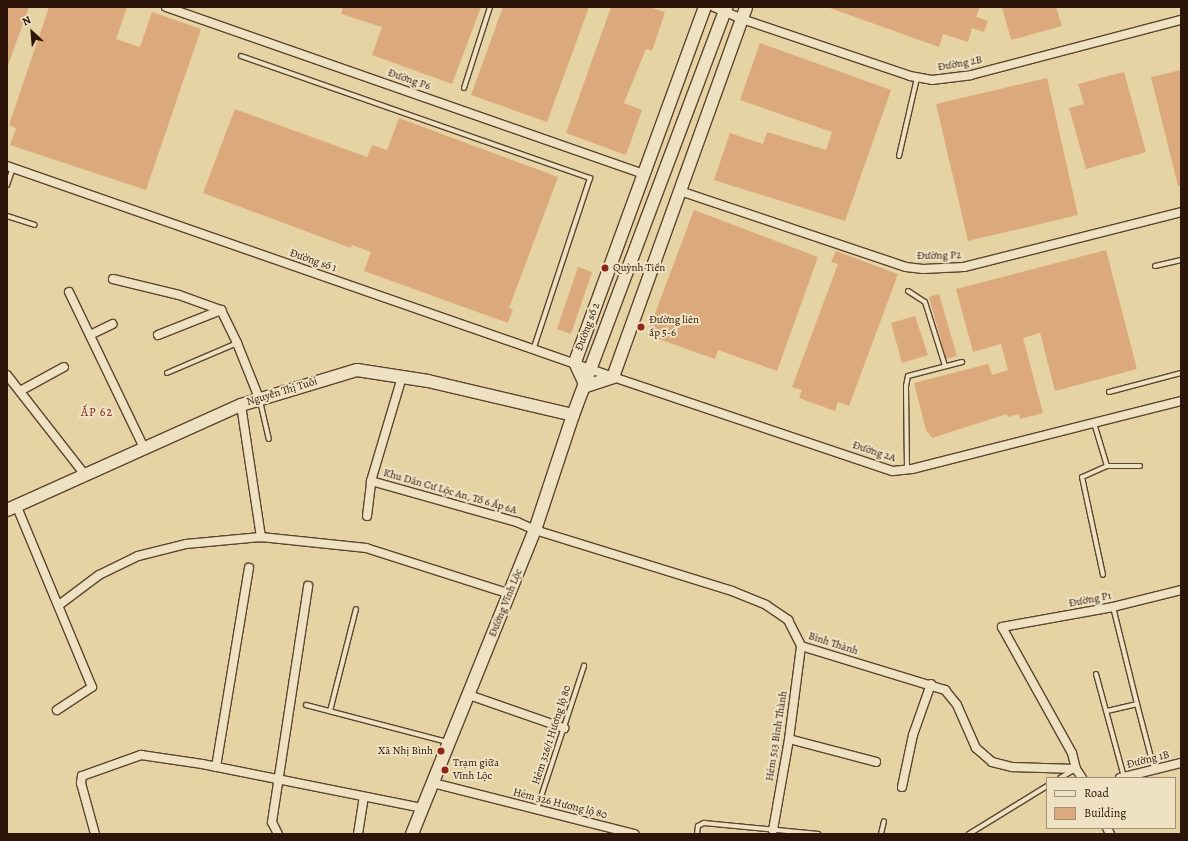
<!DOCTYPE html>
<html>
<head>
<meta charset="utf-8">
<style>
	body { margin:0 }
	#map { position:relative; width:1188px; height:841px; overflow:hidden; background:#e5d3a3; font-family:Alegreya,serif }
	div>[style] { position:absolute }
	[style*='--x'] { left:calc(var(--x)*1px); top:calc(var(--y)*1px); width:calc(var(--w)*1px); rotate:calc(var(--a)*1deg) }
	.building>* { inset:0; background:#dca97c }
	.roads { filter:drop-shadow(1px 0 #5c4430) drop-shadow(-1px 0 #5c4430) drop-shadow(0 1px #5c4430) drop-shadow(0 -1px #5c4430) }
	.lane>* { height:4px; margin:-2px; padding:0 2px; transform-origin:2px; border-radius:2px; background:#eee2c3 }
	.street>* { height:8px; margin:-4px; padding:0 4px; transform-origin:4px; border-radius:4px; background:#eee2c3 }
	.secondary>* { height:12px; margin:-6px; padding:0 6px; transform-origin:6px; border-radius:6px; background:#eee2c3 }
	.dots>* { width:11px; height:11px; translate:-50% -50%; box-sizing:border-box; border:2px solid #eee2c3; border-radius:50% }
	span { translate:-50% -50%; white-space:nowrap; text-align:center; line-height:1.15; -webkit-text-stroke:4px #eee2c3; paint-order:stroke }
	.street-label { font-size:11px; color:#2e150a }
	.poi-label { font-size:11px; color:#2e150a }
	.left { translate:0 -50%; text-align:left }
	.right { translate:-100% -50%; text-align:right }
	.neighbourhood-label { font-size:12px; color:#7a1f14; letter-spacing:1px }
	.frame { position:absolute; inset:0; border:8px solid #2e150a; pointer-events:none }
	.legend { position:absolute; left:1046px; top:777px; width:130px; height:52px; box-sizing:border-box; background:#eee2c3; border:1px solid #a19079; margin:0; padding:5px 7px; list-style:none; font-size:12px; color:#2e150a }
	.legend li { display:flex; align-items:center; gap:8px; height:20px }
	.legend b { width:20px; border:1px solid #a19079 }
	.north { position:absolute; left:12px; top:12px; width:40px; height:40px; -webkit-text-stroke:3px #eee2c3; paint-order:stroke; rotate:334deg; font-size:11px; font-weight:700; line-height:16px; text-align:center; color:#2e150a }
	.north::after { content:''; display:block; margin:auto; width:14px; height:18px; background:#2e150a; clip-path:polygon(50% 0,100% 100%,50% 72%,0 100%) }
</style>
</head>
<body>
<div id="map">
	<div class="building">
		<div style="clip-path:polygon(7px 7px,29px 7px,8px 65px,7px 64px)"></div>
		<div style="clip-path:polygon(49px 7px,127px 7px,116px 39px,140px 47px,152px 12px,201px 29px,146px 190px,10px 145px,16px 128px,9px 125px)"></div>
		<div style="clip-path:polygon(343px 7px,481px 7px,452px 84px,372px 55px,382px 27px,341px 14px)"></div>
		<div style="clip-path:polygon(503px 7px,589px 7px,547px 122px,471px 95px)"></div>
		<div style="clip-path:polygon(611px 7px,649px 7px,665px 12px,652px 51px,646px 49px,624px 103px,642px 110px,626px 155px,566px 133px)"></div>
		<div style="clip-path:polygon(827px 7px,980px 7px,976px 17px,988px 21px,984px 32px,972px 28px,968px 42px,943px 34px,939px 47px)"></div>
		<div style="clip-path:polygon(1002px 7px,1056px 7px,1062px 26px,1011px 40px)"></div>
		<div style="clip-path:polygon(760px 43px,891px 90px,845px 221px,714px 180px,730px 133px,763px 144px,767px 132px,826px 150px,832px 132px,740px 100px)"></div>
		<div style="clip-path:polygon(1181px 70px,1181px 185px,1178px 186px,1151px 77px)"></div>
		<div style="clip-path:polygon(1124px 72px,1146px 152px,1086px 169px,1069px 108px,1084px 104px,1078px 84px)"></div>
		<div style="clip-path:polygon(1047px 78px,1078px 215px,968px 241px,936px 104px)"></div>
		<div style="clip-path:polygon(235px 109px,367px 157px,372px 145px,387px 150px,399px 118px,558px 177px,509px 308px,513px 309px,508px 323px,364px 271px,371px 252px,352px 245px,351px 248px,203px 193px)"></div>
		<div style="clip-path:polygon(694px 210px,818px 257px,777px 371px,718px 350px,715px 359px,647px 335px)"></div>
		<div style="clip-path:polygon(1106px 250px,1137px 369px,1055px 391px,1040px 333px,1023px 338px,1043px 413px,1020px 419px,1019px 414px,1008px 417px,1007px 414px,932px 438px,926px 430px,914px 383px,988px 364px,992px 375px,1008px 370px,1001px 344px,973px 352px,956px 289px)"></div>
		<div style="clip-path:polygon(836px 251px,898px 274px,849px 406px,838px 402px,835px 411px,799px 398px,802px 390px,792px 387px,838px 264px,831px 262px)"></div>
		<div style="clip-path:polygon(578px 267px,592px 272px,571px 334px,557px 329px)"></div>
		<div style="clip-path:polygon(939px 294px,957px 356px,946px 359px,929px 297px)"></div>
		<div style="clip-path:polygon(915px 316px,928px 355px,902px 363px,891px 323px)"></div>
	</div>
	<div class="roads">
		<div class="lane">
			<div style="--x:241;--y:56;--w:370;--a:19.3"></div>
			<div style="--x:590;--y:178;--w:178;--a:108.3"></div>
			<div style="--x:464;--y:88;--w:85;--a:-72.2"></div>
			<div style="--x:899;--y:156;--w:80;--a:-77"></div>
			<div style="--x:7;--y:185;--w:18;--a:-71"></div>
			<div style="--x:7;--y:216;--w:29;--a:18"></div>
			<div style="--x:1155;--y:266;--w:27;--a:-13"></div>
			<div style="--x:908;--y:291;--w:20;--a:33"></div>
			<div style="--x:925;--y:302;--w:67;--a:72.6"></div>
			<div style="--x:167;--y:373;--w:76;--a:-23.2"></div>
			<div style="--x:1109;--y:392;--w:74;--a:-14.8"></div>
			<div style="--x:260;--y:401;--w:39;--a:77"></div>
			<div style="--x:1094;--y:423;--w:45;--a:73.2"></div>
			<div style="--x:1107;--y:466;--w:27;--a:156"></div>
			<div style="--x:1082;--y:477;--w:100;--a:77.9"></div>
			<div style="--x:1107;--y:466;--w:33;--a:0"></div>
			<div style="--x:907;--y:469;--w:83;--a:-90.7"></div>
			<div style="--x:906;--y:386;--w:10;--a:-79"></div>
			<div style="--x:908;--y:376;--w:56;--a:-14.5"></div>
			<div style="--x:1113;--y:607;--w:100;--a:76.1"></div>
			<div style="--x:1096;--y:674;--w:107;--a:74.8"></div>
			<div style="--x:306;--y:705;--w:146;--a:14.7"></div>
			<div style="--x:330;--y:711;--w:105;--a:-75.7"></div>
			<div style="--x:1107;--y:711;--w:31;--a:-13"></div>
			<div style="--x:1137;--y:704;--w:67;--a:75.3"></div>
			<div style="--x:1060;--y:778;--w:16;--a:-30"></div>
			<div style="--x:537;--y:809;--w:151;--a:-71.8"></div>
			<div style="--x:697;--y:834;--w:8;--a:-83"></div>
			<div style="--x:698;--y:826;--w:7;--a:-27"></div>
			<div style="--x:704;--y:823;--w:115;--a:5.5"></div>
			<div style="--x:881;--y:834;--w:13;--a:-77"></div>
			<div style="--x:969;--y:834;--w:92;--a:-31.6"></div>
		</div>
		<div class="street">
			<div style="--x:166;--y:7;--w:506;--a:19.26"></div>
			<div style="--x:714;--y:7;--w:30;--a:23"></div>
			<div style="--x:742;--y:19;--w:177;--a:18.7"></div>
			<div style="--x:910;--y:76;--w:22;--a:10"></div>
			<div style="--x:932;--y:80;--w:39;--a:-7"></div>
			<div style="--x:971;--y:75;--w:217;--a:-14.7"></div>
			<div style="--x:7;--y:166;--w:642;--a:19.2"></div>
			<div style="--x:613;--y:377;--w:295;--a:18.6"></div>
			<div style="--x:893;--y:471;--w:19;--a:-6"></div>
			<div style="--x:912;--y:469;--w:277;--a:-14.2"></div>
			<div style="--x:680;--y:191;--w:238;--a:18.6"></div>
			<div style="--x:906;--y:267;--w:17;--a:7"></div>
			<div style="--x:923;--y:269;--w:41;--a:-2.8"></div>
			<div style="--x:964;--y:267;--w:224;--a:-14.2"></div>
			<div style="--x:113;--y:279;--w:68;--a:13.6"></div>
			<div style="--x:179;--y:295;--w:45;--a:19.7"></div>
			<div style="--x:221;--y:310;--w:37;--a:64"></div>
			<div style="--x:237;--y:343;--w:59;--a:68.2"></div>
			<div style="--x:69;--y:292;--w:173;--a:64.3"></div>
			<div style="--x:90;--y:335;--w:25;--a:-26"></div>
			<div style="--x:158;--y:335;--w:68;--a:-21.6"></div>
			<div style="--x:7;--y:375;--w:128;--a:52"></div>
			<div style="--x:402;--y:377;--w:109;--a:106.6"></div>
			<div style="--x:371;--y:481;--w:152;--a:15.7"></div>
			<div style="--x:517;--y:522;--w:20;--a:24"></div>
			<div style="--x:535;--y:530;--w:206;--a:17.2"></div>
			<div style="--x:732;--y:591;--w:37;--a:22"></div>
			<div style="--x:766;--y:605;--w:27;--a:34"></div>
			<div style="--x:788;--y:620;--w:29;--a:63"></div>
			<div style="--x:801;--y:646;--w:151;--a:17"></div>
			<div style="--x:945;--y:690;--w:19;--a:51"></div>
			<div style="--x:957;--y:705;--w:47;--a:66.2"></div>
			<div style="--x:976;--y:748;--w:21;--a:41"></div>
			<div style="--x:992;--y:762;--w:21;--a:14"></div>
			<div style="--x:1012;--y:767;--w:64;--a:1.8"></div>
			<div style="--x:1076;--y:769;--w:11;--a:56"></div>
			<div style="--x:20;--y:391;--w:50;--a:-28.6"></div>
			<div style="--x:241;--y:405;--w:134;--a:81.4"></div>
			<div style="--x:17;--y:507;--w:195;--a:67.4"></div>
			<div style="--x:92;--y:687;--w:42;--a:146.7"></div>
			<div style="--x:367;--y:516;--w:35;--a:-83"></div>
			<div style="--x:59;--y:605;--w:50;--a:-36.9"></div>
			<div style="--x:99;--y:575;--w:43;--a:-26"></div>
			<div style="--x:138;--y:556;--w:49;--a:-14"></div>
			<div style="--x:186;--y:544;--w:75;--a:-5.3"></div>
			<div style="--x:261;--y:537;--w:106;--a:6"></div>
			<div style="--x:366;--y:548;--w:151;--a:17.7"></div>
			<div style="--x:469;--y:695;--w:101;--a:19.2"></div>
			<div style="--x:789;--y:739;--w:90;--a:14.8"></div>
			<div style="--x:216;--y:767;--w:202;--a:-80.6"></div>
			<div style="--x:1076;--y:769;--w:16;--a:-104"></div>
			<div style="--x:1072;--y:753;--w:144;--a:-119.1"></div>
			<div style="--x:1002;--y:627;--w:113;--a:-10.2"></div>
			<div style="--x:1113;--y:607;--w:70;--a:-14"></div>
			<div style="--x:1120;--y:778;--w:63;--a:-13.8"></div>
			<div style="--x:433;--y:783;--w:208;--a:14.2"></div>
			<div style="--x:902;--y:787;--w:53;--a:-78.1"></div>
			<div style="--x:913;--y:735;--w:54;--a:-70.6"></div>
			<div style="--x:1107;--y:828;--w:7;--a:63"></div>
			<div style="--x:773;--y:830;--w:92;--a:-80"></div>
			<div style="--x:789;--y:739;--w:94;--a:-82.6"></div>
			<div style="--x:95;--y:834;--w:53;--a:-105.4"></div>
			<div style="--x:81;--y:783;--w:7;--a:-82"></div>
			<div style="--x:82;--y:776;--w:63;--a:-19.6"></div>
			<div style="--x:141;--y:755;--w:62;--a:8.4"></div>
			<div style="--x:202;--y:764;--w:224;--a:11.3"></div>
			<div style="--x:278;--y:834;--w:13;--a:-117"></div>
			<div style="--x:272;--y:822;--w:239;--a:-81.3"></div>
			<div style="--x:358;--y:834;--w:37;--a:-81"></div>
		</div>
		<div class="secondary">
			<div style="--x:586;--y:386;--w:28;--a:-18"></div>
			<div style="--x:613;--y:377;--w:393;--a:-70.2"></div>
			<div style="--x:586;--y:386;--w:26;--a:-115"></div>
			<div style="--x:575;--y:362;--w:378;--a:-69.9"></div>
			<div style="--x:7;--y:510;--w:256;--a:-24.2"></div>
			<div style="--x:241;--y:405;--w:121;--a:-16.8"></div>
			<div style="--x:357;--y:370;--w:72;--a:8.8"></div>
			<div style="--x:428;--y:381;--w:149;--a:13.2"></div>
			<div style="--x:412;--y:834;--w:328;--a:-68"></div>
			<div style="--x:535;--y:530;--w:121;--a:-71.7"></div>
			<div style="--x:573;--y:415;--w:436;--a:-69.4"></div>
		</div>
	</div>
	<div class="dots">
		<div style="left:605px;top:268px;background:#8f2418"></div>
		<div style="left:641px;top:327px;background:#8f2418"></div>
		<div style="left:441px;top:751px;background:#8f2418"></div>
		<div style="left:445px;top:770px;background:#8f2418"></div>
	</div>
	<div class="street-label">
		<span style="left:960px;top:64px;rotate:-10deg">Đường 2B</span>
		<span style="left:409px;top:80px;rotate:19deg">Đường P6</span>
		<span style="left:939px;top:256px;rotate:-1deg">Đường P2</span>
		<span style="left:313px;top:261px;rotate:19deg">Đường số 1</span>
		<span style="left:588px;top:327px;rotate:-69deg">Đường số 2</span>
		<span style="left:282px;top:392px;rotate:-17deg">Nguyễn Thị Tuôi</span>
		<span style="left:874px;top:452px;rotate:18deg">Đường 2A</span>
		<span style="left:450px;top:492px;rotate:16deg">Khu Dân Cư Lộc An, Tổ 6 Ấp 6A</span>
		<span style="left:1090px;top:600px;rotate:-11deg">Đường P1</span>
		<span style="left:506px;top:603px;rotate:-68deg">Đường Vĩnh Lộc</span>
		<span style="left:833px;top:644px;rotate:18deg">Bình Thành</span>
		<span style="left:552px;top:735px;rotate:-72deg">Hẻm 326/1 Hương lộ 80</span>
		<span style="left:777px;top:736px;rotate:-81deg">Hẻm 513 Bình Thành</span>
		<span style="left:1148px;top:760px;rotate:-14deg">Đường 1B</span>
		<span style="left:560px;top:804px;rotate:14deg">Hẻm 326 Hương lộ 80</span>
	</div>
	<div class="poi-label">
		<span class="left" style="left:613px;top:268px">Quỳnh Tiến</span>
		<span class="left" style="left:649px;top:327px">Đường liên<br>ấp 5-6</span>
		<span class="right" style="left:433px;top:751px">Xã Nhị Bình</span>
		<span class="left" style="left:453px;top:770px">Trạm giữa<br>Vĩnh Lộc</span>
	</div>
	<div class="neighbourhood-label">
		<span style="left:97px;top:413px">ẤP 62</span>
	</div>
	<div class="frame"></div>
	<ul class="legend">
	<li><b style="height:5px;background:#eee2c3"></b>Road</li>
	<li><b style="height:11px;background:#dca97c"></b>Building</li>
	</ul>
	<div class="north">N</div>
</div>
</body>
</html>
